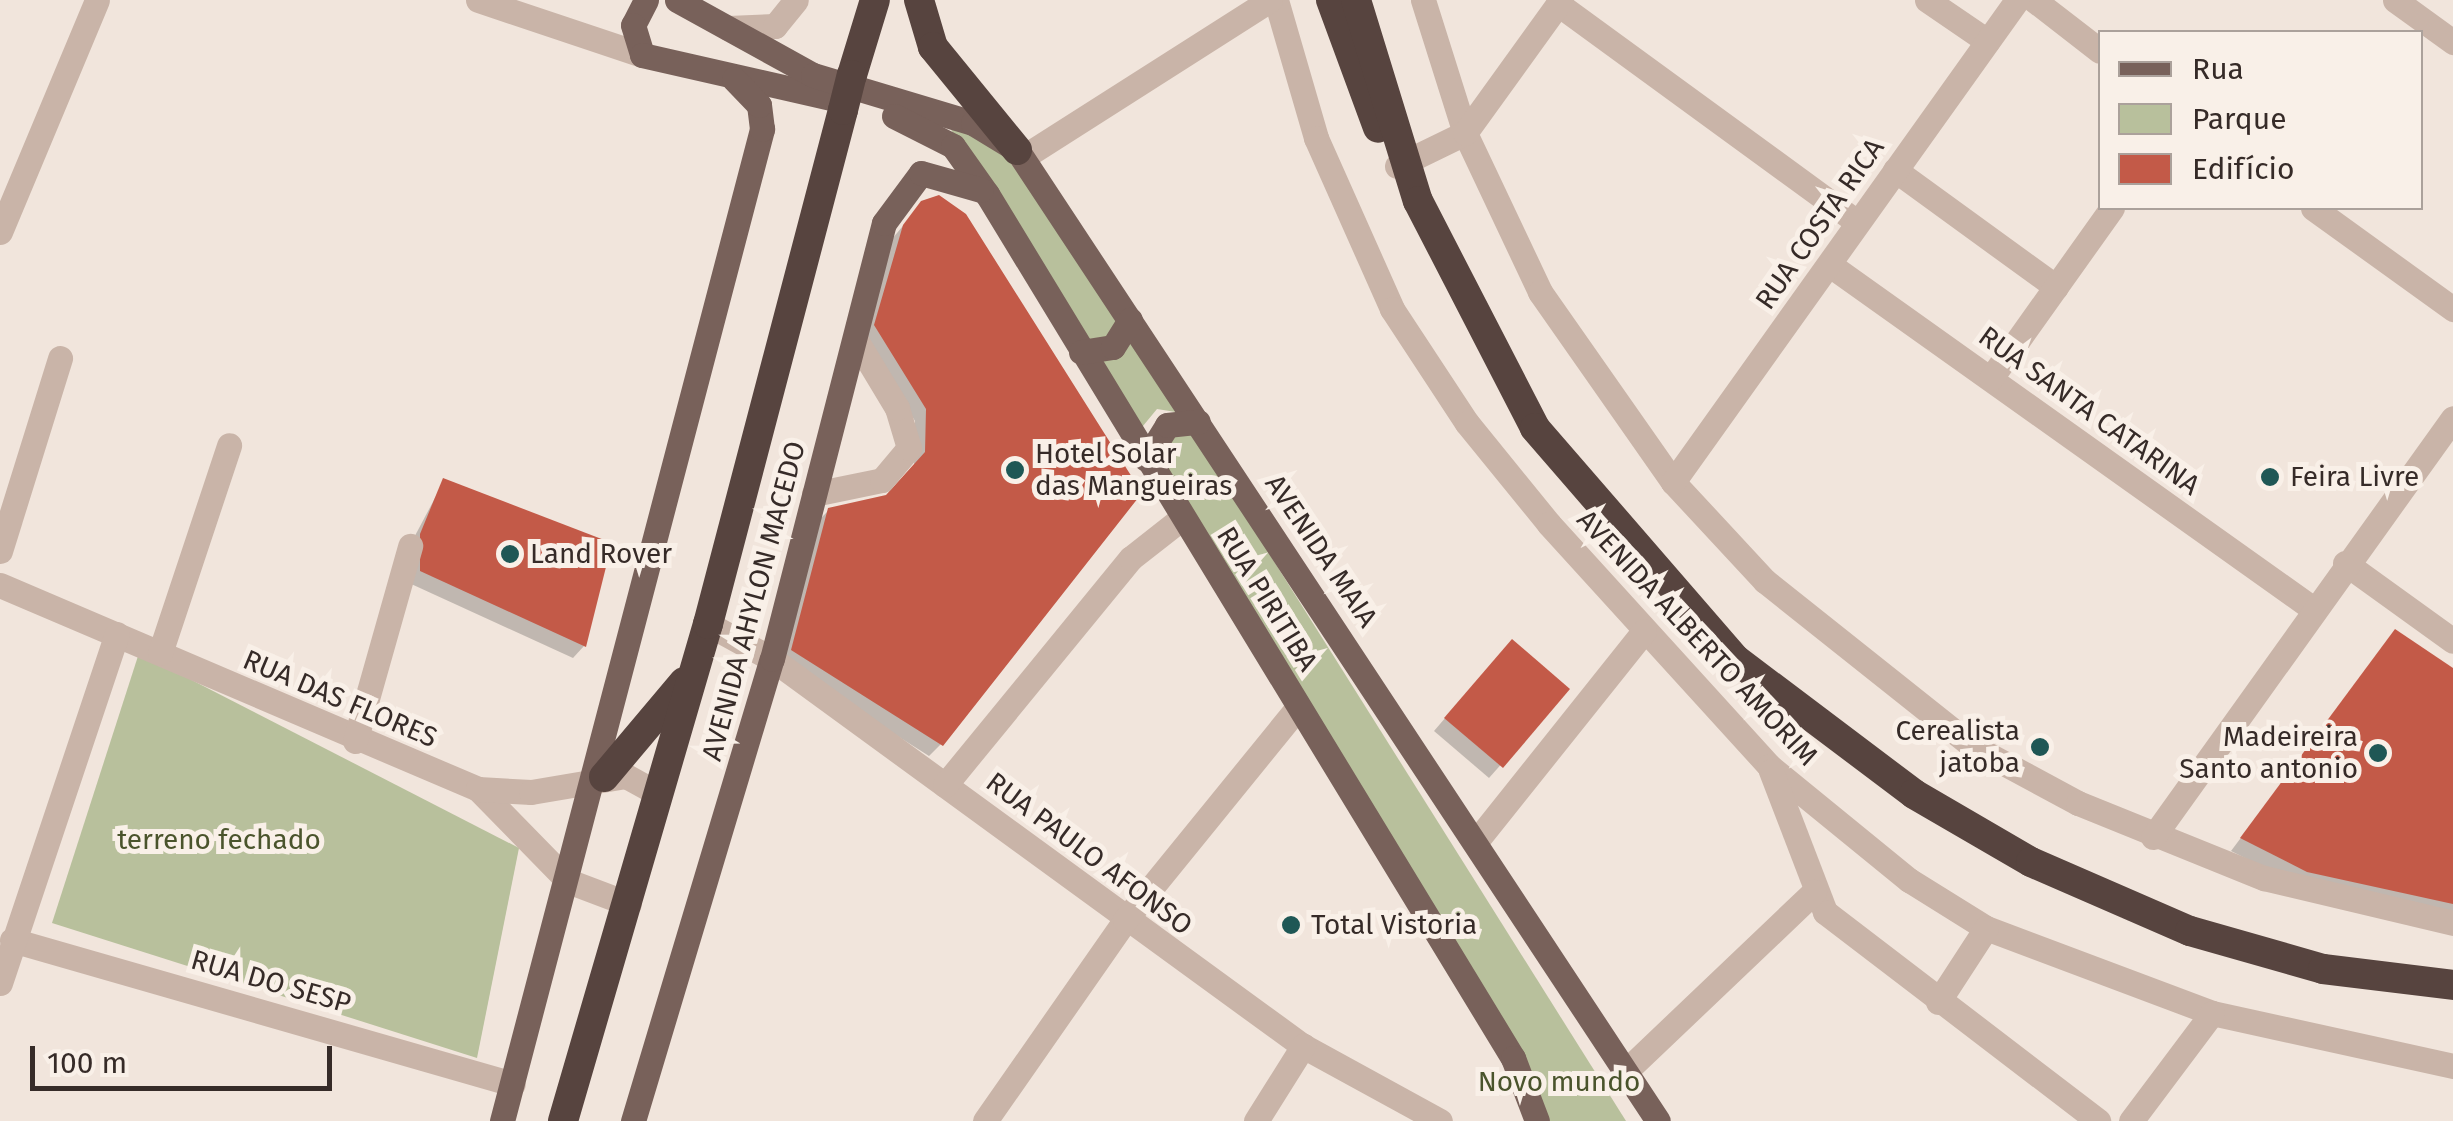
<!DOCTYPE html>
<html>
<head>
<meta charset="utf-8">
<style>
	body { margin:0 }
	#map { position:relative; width:2453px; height:1121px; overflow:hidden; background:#f1e5dc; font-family:"Fira Sans",sans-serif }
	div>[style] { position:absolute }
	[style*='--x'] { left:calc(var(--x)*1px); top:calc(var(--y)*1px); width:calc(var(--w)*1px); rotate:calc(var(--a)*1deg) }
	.green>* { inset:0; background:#b8c09c }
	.shadow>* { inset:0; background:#0003 }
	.building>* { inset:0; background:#c35a48 }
	.minor>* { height:25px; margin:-12.5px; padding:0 12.5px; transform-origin:12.5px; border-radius:12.5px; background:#c9b4a8 }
	.major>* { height:25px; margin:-12.5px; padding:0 12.5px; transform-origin:12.5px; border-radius:12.5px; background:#78615a }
	.highway>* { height:30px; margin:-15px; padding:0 15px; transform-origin:15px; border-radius:15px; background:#57443f }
	.highway-bridge>* { height:30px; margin:-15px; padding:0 15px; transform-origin:15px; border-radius:15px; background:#57443f }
	.dots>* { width:28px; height:28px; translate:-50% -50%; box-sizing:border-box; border:5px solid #f9f0e8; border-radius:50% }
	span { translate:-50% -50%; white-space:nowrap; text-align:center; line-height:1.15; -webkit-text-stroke:10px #f9f0e8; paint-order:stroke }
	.street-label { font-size:28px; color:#362b28 }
	.poi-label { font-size:28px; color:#362b28 }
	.left { translate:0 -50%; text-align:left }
	.right { translate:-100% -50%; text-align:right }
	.park-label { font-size:28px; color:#4a542c }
	.legend { position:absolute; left:2098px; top:30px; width:325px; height:180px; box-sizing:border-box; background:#f9f0e8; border:2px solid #aba19b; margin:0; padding:12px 18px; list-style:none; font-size:30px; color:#362b28 }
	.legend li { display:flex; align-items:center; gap:20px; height:50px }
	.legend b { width:50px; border:2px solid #aba19b }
	.scale { position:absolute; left:30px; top:1046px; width:302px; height:45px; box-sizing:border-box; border:5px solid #362b28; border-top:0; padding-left:12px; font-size:30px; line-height:35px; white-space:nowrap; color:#362b28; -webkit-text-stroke:8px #f9f0e8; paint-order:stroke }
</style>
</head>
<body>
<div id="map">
	<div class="green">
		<div style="clip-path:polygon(943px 117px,1008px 152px,1118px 323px,1111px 335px,1086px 345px)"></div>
		<div style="clip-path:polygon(1131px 336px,1182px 413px,1157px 409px,1138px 432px,1089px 360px)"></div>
		<div style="clip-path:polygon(1187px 427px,1221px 477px,1626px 1121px,1536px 1121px,1147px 452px)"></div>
		<div style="clip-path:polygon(139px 653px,519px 848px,477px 1058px,52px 923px)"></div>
	</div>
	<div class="shadow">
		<div style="clip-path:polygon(922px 203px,941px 744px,929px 756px,781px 662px,817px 522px,829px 510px,886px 498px,914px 466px,915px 421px,864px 338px,892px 239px)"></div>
		<div style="clip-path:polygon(444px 481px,584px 646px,573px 658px,409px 583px,409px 547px)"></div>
		<div style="clip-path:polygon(2396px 632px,2453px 671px,2453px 917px,2295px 883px,2231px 851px)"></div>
		<div style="clip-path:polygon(1500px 654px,1567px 690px,1489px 778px,1434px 731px)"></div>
	</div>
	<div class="building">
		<div style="clip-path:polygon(939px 195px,966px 214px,1142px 493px,943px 746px,791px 650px,828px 508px,886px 495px,925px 452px,926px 409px,874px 325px,903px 225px,921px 201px)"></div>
		<div style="clip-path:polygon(443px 478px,612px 543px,586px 647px,420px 571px,420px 534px)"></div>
		<div style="clip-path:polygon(2395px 629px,2453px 668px,2453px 904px,2307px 872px,2240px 838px)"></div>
		<div style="clip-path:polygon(1512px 639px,1570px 689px,1503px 768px,1444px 718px)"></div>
	</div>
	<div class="minor">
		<div style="--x:478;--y:0;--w:173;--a:18.5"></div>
		<div style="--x:1276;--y:0;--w:144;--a:73.8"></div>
		<div style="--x:1316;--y:138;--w:187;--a:66"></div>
		<div style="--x:1392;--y:309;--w:136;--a:56.7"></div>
		<div style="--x:1467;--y:423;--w:130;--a:50.9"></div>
		<div style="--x:1549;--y:524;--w:327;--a:47.7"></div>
		<div style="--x:1769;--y:766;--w:181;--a:39.2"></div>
		<div style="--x:1909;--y:880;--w:91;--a:31.9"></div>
		<div style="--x:1986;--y:928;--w:241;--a:20.6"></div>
		<div style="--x:2212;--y:1013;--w:247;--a:12.4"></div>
		<div style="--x:1423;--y:0;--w:139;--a:72.5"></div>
		<div style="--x:1465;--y:133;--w:176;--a:64.7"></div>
		<div style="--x:1540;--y:292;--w:232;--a:55"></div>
		<div style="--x:1673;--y:482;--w:135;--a:47.1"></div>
		<div style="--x:1765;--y:581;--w:267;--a:38.5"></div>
		<div style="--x:1974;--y:747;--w:118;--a:28.3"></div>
		<div style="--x:2078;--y:803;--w:201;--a:22"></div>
		<div style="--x:2264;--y:878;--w:194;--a:13.4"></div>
		<div style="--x:1927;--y:0;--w:73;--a:34.3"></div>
		<div style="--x:2034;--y:0;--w:83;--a:37.7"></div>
		<div style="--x:2395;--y:0;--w:72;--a:35.9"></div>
		<div style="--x:1558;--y:4;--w:370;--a:36.1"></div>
		<div style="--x:728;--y:28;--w:47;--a:-2.4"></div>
		<div style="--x:775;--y:26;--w:33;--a:-51"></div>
		<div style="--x:1022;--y:158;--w:294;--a:-32.5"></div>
		<div style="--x:1397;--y:166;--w:76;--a:-25.9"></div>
		<div style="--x:1465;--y:133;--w:164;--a:-54.2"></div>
		<div style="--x:1895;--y:170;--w:199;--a:36"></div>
		<div style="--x:2313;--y:208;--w:173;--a:35.8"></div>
		<div style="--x:0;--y:232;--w:251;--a:-67.3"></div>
		<div style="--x:1830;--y:265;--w:592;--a:35.44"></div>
		<div style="--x:1991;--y:378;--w:209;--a:-54.6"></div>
		<div style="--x:1673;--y:482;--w:592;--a:-54.48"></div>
		<div style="--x:814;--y:494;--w:69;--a:-11.6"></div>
		<div style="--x:882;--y:480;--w:42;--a:-49.8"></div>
		<div style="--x:909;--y:448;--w:42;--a:-106.7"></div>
		<div style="--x:897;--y:408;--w:79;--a:-121.1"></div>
		<div style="--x:0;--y:551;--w:202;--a:-72.7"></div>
		<div style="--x:2345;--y:563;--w:133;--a:35.8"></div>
		<div style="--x:0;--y:585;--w:520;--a:23.11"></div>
		<div style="--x:478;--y:789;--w:129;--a:45.6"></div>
		<div style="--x:568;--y:881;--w:65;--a:20.7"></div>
		<div style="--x:708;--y:624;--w:73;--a:28.7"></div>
		<div style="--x:772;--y:659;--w:657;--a:36.09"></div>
		<div style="--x:1303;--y:1046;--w:156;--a:28.7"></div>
		<div style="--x:160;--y:653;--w:219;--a:-71.6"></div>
		<div style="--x:355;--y:741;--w:203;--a:-74.2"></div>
		<div style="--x:1771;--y:771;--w:151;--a:69"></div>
		<div style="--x:1825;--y:912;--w:344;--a:37.4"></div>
		<div style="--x:945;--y:785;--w:293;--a:-50.7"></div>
		<div style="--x:1131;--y:558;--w:65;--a:-38.1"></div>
		<div style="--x:478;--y:789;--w:53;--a:3.2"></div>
		<div style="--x:531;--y:792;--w:96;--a:-9.6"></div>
		<div style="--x:626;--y:776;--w:38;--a:29"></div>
		<div style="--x:2153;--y:837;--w:515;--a:-54.4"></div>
		<div style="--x:1478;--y:839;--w:266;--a:-51.4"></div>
		<div style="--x:12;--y:940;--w:521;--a:16.04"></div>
		<div style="--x:0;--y:983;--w:368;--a:-71.5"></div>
		<div style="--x:1938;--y:1002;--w:88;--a:-57"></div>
		<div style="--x:1628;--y:1069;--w:257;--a:-43.6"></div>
		<div style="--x:985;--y:1121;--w:245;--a:-55.1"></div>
		<div style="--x:1125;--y:920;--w:274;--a:-50.9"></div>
		<div style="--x:1256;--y:1121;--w:89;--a:-57.9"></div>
		<div style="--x:2131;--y:1121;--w:135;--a:-53.1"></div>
	</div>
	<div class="major">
		<div style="--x:646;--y:0;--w:28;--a:117"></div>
		<div style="--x:633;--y:25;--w:31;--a:73"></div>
		<div style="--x:642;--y:55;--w:195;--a:12.8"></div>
		<div style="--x:677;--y:0;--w:155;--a:28.9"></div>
		<div style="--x:813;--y:75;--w:167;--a:16.7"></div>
		<div style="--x:973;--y:123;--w:52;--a:31.5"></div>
		<div style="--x:1017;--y:150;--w:1163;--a:56.57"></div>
		<div style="--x:894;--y:116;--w:66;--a:27"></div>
		<div style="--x:953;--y:146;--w:59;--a:54.7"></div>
		<div style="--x:987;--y:194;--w:1012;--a:58.67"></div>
		<div style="--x:1513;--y:1058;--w:67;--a:69.1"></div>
		<div style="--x:1081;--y:352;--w:32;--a:-9"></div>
		<div style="--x:1113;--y:347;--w:32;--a:-58"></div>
		<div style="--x:1146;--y:459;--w:40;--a:-58"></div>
		<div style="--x:1167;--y:425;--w:31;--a:-6"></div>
		<div style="--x:502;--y:1121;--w:1026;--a:-75.31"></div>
		<div style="--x:762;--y:129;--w:24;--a:-97"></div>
		<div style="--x:759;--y:105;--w:36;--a:-134"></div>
		<div style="--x:633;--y:1121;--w:482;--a:-73.3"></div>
		<div style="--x:772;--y:659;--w:450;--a:-75.6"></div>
		<div style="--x:884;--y:223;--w:62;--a:-53.5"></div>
		<div style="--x:921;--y:173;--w:62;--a:15.8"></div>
	</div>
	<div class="highway">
		<div style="--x:919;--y:0;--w:49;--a:73.4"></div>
		<div style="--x:933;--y:47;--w:133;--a:50.8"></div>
		<div style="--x:1331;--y:0;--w:136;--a:69.8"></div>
		<div style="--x:1356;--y:0;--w:210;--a:72.9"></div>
		<div style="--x:1418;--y:201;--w:255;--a:62.7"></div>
		<div style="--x:1535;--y:428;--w:306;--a:49.1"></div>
		<div style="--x:1735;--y:659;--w:224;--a:37"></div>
		<div style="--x:1914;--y:794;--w:135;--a:30.2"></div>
		<div style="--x:2031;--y:862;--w:173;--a:23.5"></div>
		<div style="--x:2190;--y:931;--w:138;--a:15.9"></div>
		<div style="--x:2323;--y:969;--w:131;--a:7"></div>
		<div style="--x:852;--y:75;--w:78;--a:-73"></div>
		<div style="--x:604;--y:777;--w:124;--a:-49.9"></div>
		<div style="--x:563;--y:1121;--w:518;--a:-73.74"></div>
		<div style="--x:708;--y:624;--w:531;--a:-75.28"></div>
	</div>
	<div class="highway-bridge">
		<div style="--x:843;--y:110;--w:36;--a:-76"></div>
	</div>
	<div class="dots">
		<div style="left:1015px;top:470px;background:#1f5755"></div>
		<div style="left:2270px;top:477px;background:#1f5755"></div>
		<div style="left:510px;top:554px;background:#1f5755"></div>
		<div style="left:2040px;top:747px;background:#1f5755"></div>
		<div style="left:2378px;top:753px;background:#1f5755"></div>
		<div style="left:1291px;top:925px;background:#1f5755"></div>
	</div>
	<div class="street-label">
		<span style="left:1820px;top:224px;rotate:-55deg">RUA COSTA RICA</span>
		<span style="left:2089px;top:411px;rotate:36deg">RUA SANTA CATARINA</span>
		<span style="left:1321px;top:551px;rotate:56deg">AVENIDA MAIA</span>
		<span style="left:1267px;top:599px;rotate:58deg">RUA PIRITIBA</span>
		<span style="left:754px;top:601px;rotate:-75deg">AVENIDA AHYLON MACEDO</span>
		<span style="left:1697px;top:638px;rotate:47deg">AVENIDA ALBERTO AMORIM</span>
		<span style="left:340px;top:699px;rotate:23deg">RUA DAS FLORES</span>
		<span style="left:1089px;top:854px;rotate:37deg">RUA PAULO AFONSO</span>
		<span style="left:271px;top:982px;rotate:16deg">RUA DO SESP</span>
	</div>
	<div class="poi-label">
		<span class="left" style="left:1035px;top:470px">Hotel Solar<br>das Mangueiras</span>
		<span class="left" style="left:2290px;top:477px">Feira Livre</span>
		<span class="left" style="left:530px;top:554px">Land Rover</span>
		<span class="right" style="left:2020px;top:747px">Cerealista<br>jatoba</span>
		<span class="right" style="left:2358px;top:753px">Madeireira<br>Santo antonio</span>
		<span class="left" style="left:1311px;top:925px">Total Vistoria</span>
	</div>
	<div class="park-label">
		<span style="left:219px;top:840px">terreno fechado</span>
		<span style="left:1559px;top:1082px">Novo mundo</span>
	</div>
	<ul class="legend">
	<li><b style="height:12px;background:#78615a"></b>Rua</li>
	<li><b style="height:28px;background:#b8c09c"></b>Parque</li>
	<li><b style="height:28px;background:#c35a48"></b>Edifício</li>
	</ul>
	<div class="scale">100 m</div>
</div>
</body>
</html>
